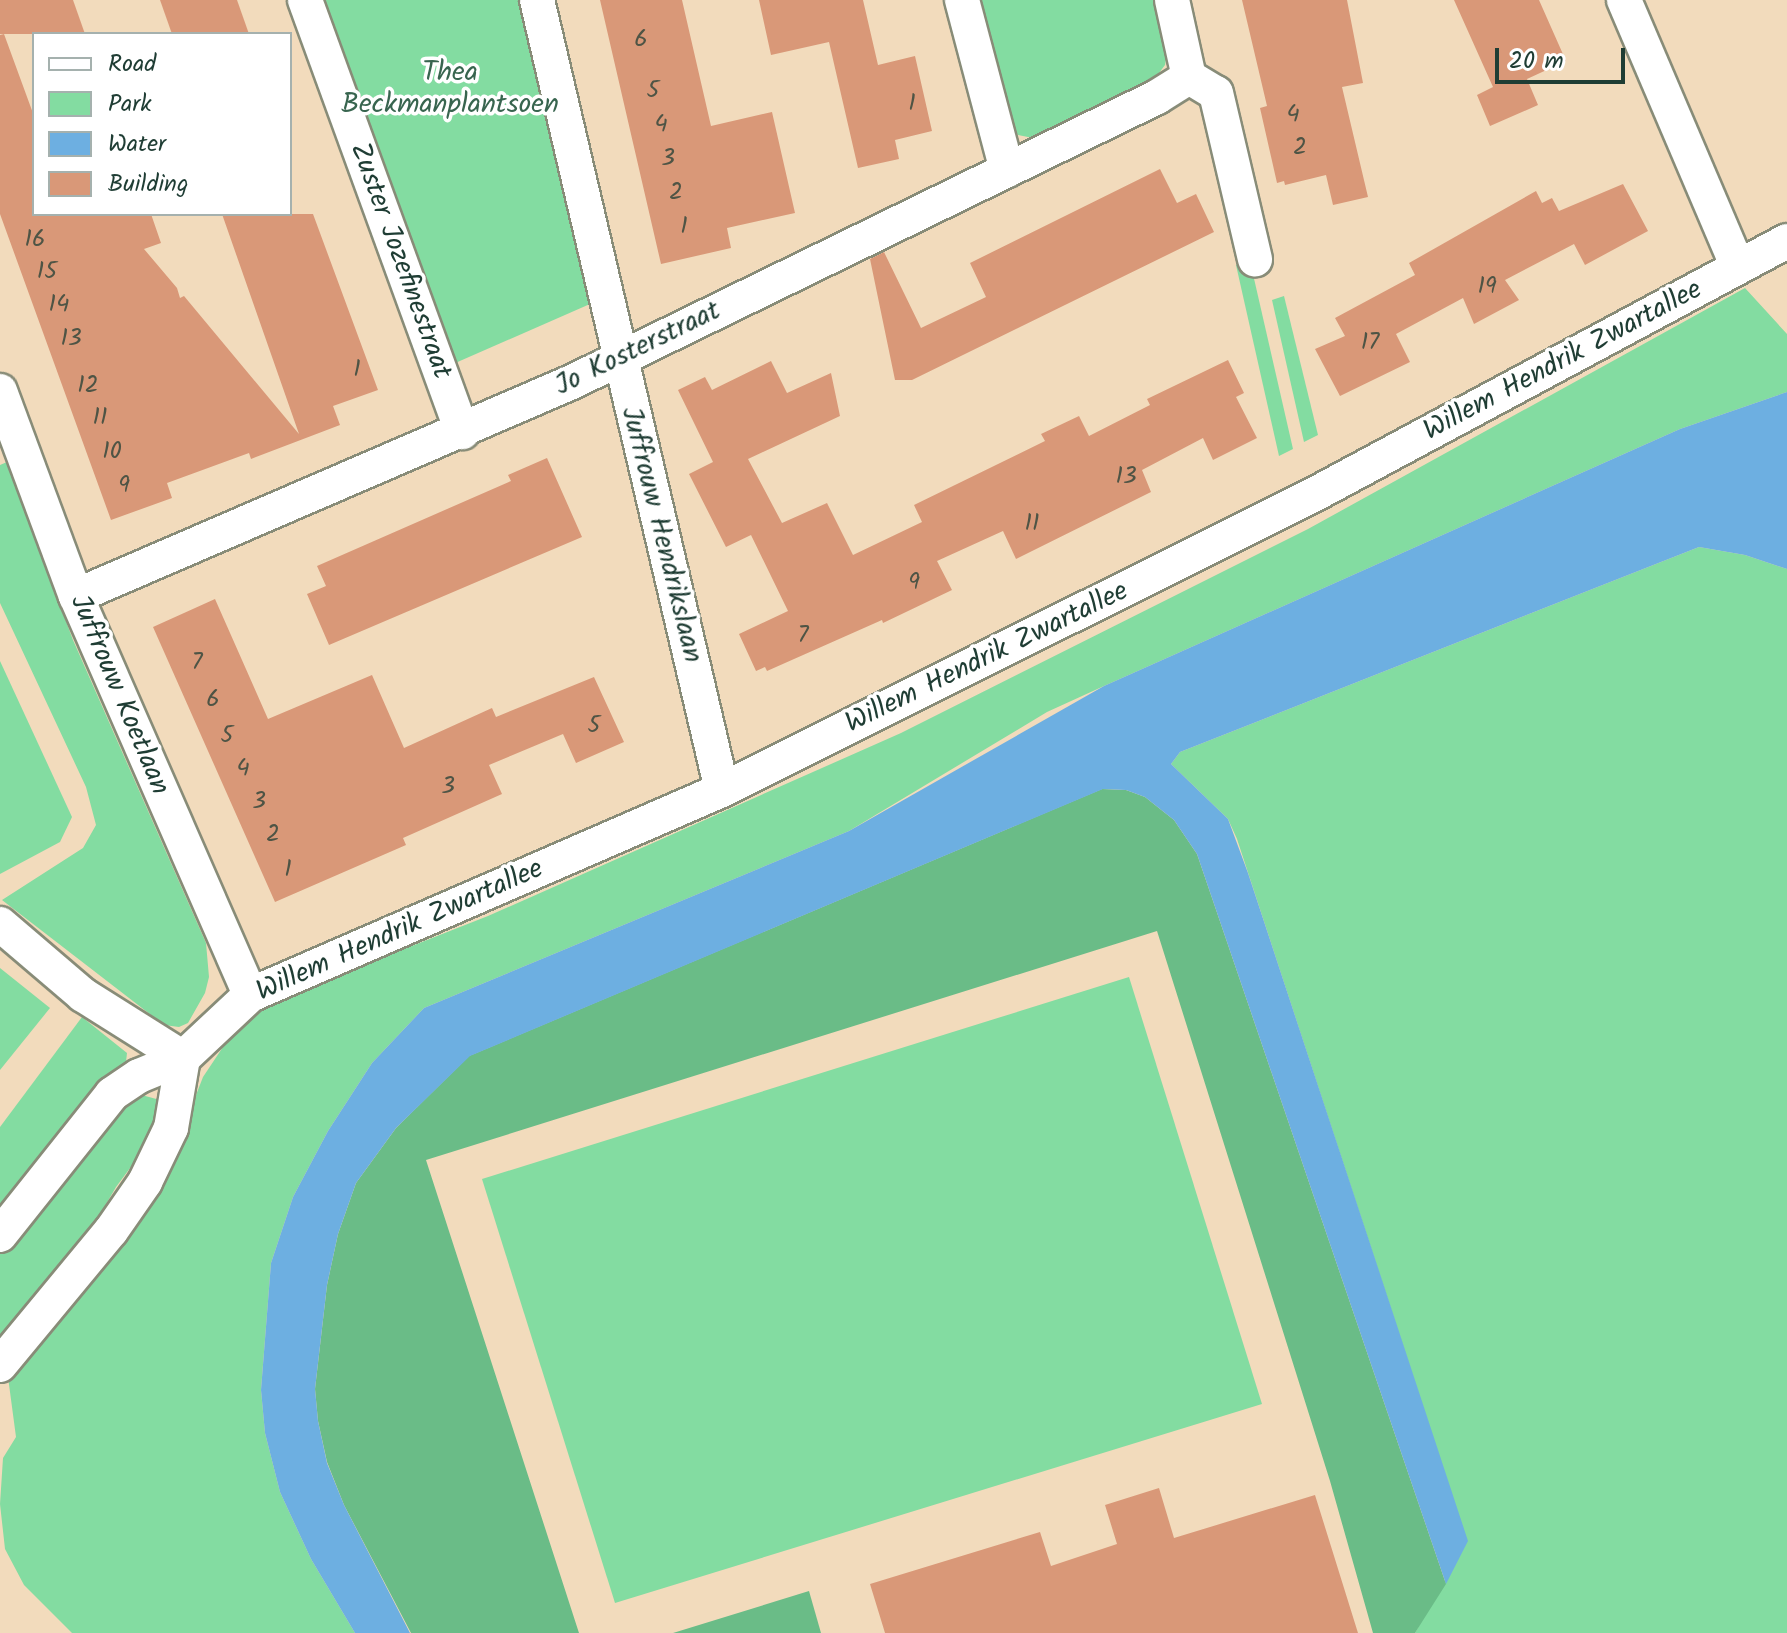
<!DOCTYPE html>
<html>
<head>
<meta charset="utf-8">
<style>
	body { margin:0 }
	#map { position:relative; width:1787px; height:1633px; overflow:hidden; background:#f2dbbc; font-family:Kalam,sans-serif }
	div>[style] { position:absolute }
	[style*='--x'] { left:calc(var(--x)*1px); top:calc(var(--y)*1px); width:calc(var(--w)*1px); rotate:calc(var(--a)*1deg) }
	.green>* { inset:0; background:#83dca1 }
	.forest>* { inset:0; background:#6abc87 }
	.water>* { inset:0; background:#6dafe1 }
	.building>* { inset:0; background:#d99878 }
	.roads { filter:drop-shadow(2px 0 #888c78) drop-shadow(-2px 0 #888c78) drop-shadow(0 2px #888c78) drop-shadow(0 -2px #888c78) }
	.minor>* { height:34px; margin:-17px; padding:0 17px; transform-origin:17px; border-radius:17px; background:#fff }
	span { translate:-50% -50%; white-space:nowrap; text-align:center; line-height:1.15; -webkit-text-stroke:7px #fff; paint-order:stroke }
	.number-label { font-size:24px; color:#4e5445 }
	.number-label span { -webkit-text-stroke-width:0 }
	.park-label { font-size:28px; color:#38654f }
	.street-label { font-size:28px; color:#1f3d34 }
	.legend { position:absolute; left:32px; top:32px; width:260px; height:184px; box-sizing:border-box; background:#fff; border:2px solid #a5b1ae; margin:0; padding:10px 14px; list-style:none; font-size:24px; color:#1f3d34 }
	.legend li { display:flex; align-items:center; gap:16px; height:40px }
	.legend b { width:40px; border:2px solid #a5b1ae }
	.scale { position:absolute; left:1495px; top:48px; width:130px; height:36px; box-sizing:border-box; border:4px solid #1f3d34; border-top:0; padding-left:10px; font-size:24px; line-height:28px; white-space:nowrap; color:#1f3d34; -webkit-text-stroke:6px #fff; paint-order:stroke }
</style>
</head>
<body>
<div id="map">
	<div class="green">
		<div style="clip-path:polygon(323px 0,520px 0,590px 304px,453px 364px)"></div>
		<div style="clip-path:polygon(981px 0,1157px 0,1167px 54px,1165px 65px,1156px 77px,1143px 86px,1033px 138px,1018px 135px,1010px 125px)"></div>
		<div style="clip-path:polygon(1250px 261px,1293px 449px,1279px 456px,1236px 265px)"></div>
		<div style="clip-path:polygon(1745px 288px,1787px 334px,1787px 392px,1680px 429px,1104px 686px,1047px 712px,849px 831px,424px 1008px,372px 1063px,328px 1131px,293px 1197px,271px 1263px,261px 1390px,265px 1433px,280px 1492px,311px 1559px,355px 1633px,72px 1633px,24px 1585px,5px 1549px,0 1504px,3px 1458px,16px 1437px,8px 1377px,123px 1244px,170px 1162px,203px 1077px,223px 1047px,248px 1020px,282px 997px,488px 916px,901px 733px,1308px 529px)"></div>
		<div style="clip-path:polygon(1284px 296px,1318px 435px,1304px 442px,1272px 300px)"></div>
		<div style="clip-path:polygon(7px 462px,73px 640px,206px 943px,209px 977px,205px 993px,188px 1023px,179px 1027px,164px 1025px,2px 900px,83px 848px,96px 825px,86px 787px,0 603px,0 465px)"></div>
		<div style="clip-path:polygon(1699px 547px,1745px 555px,1787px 569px,1787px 1633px,1415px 1633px,1467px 1541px,1237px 839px,1228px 819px,1171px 764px,1180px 752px)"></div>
		<div style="clip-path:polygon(0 661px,72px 817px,60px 842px,0 874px)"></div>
		<div style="clip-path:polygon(0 968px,50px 1008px,0 1070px)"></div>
		<div style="clip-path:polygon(1129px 977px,1262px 1404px,615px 1603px,482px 1179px)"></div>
		<div style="clip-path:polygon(82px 1017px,127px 1053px,125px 1071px,0 1215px,0 1127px)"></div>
		<div style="clip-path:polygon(138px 1094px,160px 1100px,156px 1133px,116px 1187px,91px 1230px,0 1340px,0 1253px,101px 1130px)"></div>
	</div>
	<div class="forest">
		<div style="clip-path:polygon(1102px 789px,1126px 790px,1145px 797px,1174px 820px,1197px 854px,1446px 1584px,1415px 1633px,1373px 1633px,1330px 1481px,1157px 931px,426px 1160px,579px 1633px,411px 1633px,344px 1505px,327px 1462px,318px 1421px,315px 1389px,327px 1285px,338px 1234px,356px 1183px,396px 1128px,469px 1056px)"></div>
		<div style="clip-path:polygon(809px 1591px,821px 1633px,673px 1633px)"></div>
	</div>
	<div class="water">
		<div style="clip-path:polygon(1787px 392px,1787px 569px,1745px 555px,1699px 547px,1180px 752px,1171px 764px,1228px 819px,1248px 873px,1468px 1541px,1446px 1584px,1197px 854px,1174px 820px,1145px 797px,1126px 790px,1103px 789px,470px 1056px,396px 1128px,356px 1183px,338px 1234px,327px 1285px,315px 1389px,318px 1421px,327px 1463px,344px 1505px,410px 1633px,355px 1633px,311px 1559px,280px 1492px,265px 1433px,261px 1390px,271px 1263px,293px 1197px,328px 1131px,372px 1063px,424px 1008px,849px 831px,1104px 686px,1680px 429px)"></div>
	</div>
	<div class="building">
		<div style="clip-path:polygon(0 0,73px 0,85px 34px,0 34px)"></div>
		<div style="clip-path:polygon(160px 0,237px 0,249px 34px,172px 34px)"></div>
		<div style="clip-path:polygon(600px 0,682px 0,711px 126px,772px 112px,795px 213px,727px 228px,731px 248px,661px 264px)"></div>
		<div style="clip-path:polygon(759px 0,863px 0,878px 65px,915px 56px,932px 131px,895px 140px,899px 159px,858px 168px,829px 42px,771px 55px)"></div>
		<div style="clip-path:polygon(1242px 0,1347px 0,1363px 83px,1342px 87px,1368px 197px,1333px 205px,1326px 175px,1285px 185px,1284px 181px,1277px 183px,1260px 108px,1267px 106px)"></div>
		<div style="clip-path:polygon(1454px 0,1539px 0,1566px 61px,1527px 79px,1538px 105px,1490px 126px,1477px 95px,1493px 87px)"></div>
		<div style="clip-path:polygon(4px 34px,34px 116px,34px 214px,151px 214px,161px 243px,144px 249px,177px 288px,180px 298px,184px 296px,299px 434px,222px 214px,313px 214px,378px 390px,333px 406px,340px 425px,251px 459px,249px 453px,167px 483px,172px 498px,111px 520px,0 214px,0 35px)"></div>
		<div style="clip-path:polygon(1160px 169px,1177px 203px,1196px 194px,1214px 232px,912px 380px,895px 380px,870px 259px,884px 252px,921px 328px,986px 297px,970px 263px)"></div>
		<div style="clip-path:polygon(1623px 184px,1648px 231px,1585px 265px,1574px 244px,1505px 280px,1519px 300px,1474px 324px,1463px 298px,1396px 334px,1410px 362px,1340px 396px,1315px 349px,1345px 336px,1335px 318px,1415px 275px,1409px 263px,1536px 191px,1542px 203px,1552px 198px,1559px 211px)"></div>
		<div style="clip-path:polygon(1228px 360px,1244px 393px,1236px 397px,1257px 438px,1213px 460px,1203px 438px,1142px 470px,1151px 492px,1016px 559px,1003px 531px,937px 561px,952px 590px,883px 623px,882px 620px,767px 671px,765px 667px,756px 671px,739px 634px,788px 611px,751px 535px,726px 547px,689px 474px,713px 462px,678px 390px,705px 377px,712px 390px,771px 361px,787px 393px,831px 373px,840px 416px,748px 459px,782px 523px,827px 503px,853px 555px,922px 522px,914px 505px,1045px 441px,1041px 434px,1079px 416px,1089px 436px,1150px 405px,1147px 399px)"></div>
		<div style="clip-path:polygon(547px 458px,582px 537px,329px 645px,307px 594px,326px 586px,317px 566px,511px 481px,508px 475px)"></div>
		<div style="clip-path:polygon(215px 599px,268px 719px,372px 675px,404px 748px,492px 708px,496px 717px,594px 677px,624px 742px,576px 763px,563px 734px,489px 765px,502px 794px,403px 838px,406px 845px,275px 902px,153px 627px)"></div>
		<div style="clip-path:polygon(1159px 1488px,1174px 1538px,1315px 1495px,1358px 1633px,885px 1633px,870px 1584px,1040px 1532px,1051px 1566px,1117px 1544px,1105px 1505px)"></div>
	</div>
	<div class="roads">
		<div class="minor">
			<div style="--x:305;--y:0;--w:460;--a:70"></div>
			<div style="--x:537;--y:0;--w:811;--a:76.82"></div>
			<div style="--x:962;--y:0;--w:176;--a:75.2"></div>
			<div style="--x:1172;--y:0;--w:79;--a:77.6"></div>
			<div style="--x:1189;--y:77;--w:31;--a:31"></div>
			<div style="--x:1216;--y:93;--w:171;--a:76.8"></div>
			<div style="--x:1624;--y:0;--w:290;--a:66.9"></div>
			<div style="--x:0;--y:391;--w:219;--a:69.7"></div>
			<div style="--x:76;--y:596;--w:435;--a:66.4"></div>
			<div style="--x:76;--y:596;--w:540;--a:-23.34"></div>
			<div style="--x:572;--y:382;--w:651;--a:-25.97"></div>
			<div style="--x:1157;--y:97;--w:38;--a:-32"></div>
			<div style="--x:0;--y:924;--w:109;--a:40.5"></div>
			<div style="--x:83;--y:995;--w:118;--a:32.2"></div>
			<div style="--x:0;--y:1235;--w:180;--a:-51.5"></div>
			<div style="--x:112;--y:1094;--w:32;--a:-34"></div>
			<div style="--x:139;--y:1076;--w:48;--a:-22.2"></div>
			<div style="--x:183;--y:1058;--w:92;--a:-43.2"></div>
			<div style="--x:250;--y:995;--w:515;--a:-23.48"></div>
			<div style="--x:722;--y:790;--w:665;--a:-26.53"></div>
			<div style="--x:1317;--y:493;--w:533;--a:-28.2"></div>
			<div style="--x:0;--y:1365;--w:174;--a:-50.4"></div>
			<div style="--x:111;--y:1231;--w:60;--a:-55.2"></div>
			<div style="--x:145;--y:1182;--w:60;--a:-64.3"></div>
			<div style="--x:171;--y:1128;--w:71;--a:-80.3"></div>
		</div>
	</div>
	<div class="number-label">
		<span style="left:641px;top:40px">6</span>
		<span style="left:653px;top:91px">5</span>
		<span style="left:912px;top:104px">1</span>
		<span style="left:1293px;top:115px">4</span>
		<span style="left:661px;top:125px">4</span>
		<span style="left:1300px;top:148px">2</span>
		<span style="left:668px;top:159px">3</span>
		<span style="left:676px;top:193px">2</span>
		<span style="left:684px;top:227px">1</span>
		<span style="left:35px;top:240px">16</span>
		<span style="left:47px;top:272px">15</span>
		<span style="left:1487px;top:287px">19</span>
		<span style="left:59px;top:305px">14</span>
		<span style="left:71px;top:339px">13</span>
		<span style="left:1370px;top:343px">17</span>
		<span style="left:357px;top:370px">1</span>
		<span style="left:88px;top:386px">12</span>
		<span style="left:100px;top:418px">11</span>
		<span style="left:112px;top:452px">10</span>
		<span style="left:1126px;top:477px">13</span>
		<span style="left:124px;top:486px">9</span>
		<span style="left:1032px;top:524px">11</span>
		<span style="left:914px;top:583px">9</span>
		<span style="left:803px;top:636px">7</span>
		<span style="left:197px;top:663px">7</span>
		<span style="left:213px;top:700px">6</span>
		<span style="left:594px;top:726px">5</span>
		<span style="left:227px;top:736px">5</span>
		<span style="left:243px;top:769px">4</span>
		<span style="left:448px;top:787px">3</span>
		<span style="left:259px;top:802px">3</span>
		<span style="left:273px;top:835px">2</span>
		<span style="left:288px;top:870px">1</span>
	</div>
	<div class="park-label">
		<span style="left:450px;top:89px">Thea<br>Beckmanplantsoen</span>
	</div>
	<div class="street-label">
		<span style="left:400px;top:261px;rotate:70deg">Zuster Jozefinestraat</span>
		<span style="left:638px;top:349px;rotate:-26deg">Jo Kosterstraat</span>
		<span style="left:1563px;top:361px;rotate:-28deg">Willem Hendrik Zwartallee</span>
		<span style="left:661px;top:535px;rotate:76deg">Juffrouw Hendrikslaan</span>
		<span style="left:987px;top:658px;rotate:-26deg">Willem Hendrik Zwartallee</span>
		<span style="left:119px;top:695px;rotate:67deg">Juffrouw Koetlaan</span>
		<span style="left:400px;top:931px;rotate:-24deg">Willem Hendrik Zwartallee</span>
	</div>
	<ul class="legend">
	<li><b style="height:10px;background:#fff"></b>Road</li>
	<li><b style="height:22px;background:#83dca1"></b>Park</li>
	<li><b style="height:22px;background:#6dafe1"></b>Water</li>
	<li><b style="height:22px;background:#d99878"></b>Building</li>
	</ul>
	<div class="scale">20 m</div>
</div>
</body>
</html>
